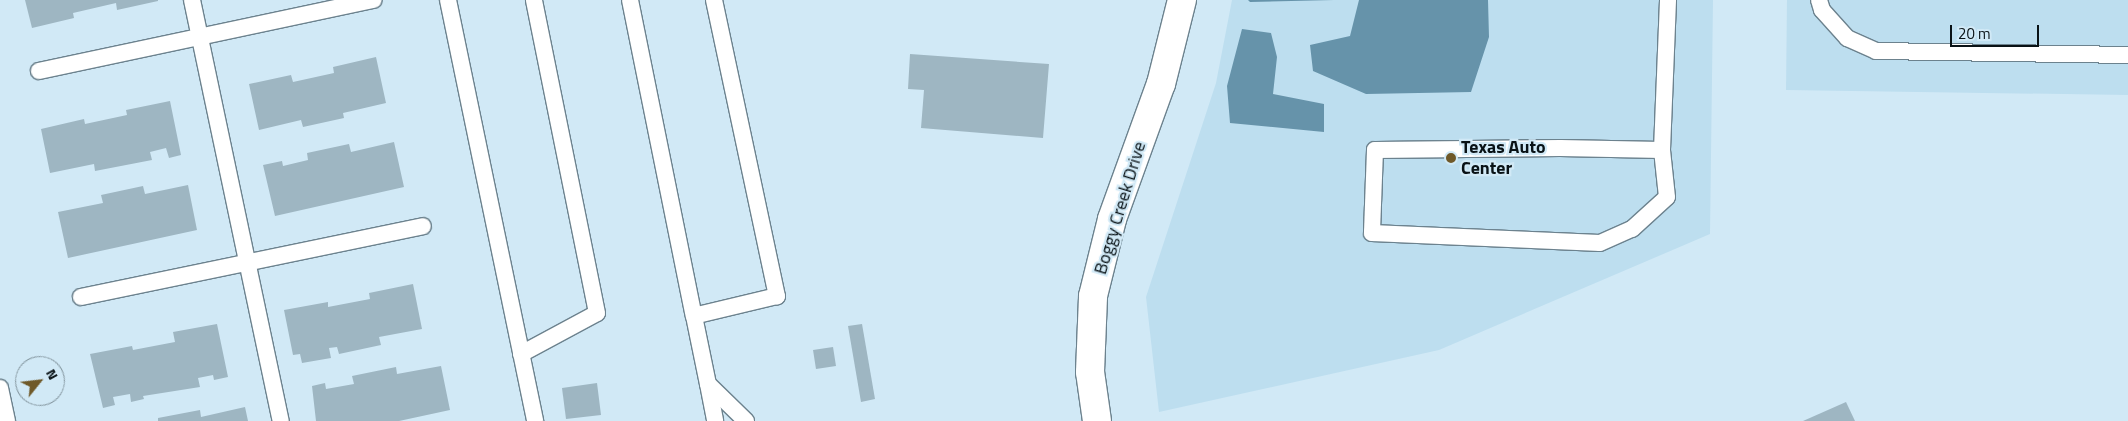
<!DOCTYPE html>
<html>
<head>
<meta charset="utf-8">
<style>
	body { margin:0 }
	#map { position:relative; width:2128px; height:421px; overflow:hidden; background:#d1e9f6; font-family:"Titillium Web",sans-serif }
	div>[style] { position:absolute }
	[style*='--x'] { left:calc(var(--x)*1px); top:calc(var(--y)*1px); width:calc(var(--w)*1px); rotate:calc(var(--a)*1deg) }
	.built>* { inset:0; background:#bddeef }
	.water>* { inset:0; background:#6693aa }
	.building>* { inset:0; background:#9eb6c2 }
	.roads { filter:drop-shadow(1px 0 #6c828e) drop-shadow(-1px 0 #6c828e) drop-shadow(0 1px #6c828e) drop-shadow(0 -1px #6c828e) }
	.service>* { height:16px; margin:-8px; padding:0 8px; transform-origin:8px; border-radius:8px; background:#fff }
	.minor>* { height:28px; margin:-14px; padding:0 14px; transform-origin:14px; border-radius:14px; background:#fff }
	.dots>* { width:14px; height:14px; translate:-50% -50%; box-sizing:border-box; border:2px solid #d1e9f6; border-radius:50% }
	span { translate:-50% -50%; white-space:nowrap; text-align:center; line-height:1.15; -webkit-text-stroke:4.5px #d1e9f6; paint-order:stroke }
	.poi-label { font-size:18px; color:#091216; font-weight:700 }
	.left { translate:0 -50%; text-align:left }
	.street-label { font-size:18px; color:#091216 }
	.north { position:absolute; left:15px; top:356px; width:50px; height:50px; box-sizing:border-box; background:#d1e9f6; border:1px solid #81939c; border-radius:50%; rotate:61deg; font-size:14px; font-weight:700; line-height:20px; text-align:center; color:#091216 }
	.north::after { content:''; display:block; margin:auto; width:18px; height:22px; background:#6f5929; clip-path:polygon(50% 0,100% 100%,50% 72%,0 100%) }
	.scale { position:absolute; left:1950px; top:25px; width:89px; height:22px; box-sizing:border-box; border:2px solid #091216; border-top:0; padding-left:6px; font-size:15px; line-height:18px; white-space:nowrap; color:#091216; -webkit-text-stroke:4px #d1e9f6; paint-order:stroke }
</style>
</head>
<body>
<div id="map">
	<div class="built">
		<div style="clip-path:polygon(1232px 0,1713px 0,1710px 234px,1439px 350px,1159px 412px,1146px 297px,1216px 83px)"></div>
		<div style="clip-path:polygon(1787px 0,2128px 0,2128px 95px,1786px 90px)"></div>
	</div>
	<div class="water">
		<div style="clip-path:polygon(1248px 0,1334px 0,1250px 2px)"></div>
		<div style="clip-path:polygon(1359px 0,1488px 0,1489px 37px,1471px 92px,1366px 94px,1313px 71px,1310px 45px,1350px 36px)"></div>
		<div style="clip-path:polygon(1242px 29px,1271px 33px,1277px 57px,1273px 94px,1324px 104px,1324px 132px,1230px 123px,1227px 86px)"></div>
	</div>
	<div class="building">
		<div style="clip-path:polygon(25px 0,158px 0,158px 1px,117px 10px,116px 3px,73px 13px,74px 18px,32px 28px)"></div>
		<div style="clip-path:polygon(910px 54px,1049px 64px,1043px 138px,921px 128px,924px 90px,908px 89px)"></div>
		<div style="clip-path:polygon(376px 57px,386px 103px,343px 113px,344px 118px,303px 127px,301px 120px,259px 130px,249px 84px,291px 75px,293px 82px,334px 73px,333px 67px)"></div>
		<div style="clip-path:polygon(170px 101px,181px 155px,169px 158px,166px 148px,150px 152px,152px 160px,95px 171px,94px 164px,50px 173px,41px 129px,84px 119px,85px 124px,127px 115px,126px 110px)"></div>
		<div style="clip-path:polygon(394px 142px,404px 187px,275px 216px,263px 165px,282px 161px,283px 166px,308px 160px,307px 153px,349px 144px,351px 152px)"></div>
		<div style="clip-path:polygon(188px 185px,197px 230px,68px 258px,58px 212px,103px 203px,101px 195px,143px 186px,145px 194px)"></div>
		<div style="clip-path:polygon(413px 284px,422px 329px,379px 337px,381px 345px,339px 354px,337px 347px,329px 348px,331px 358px,302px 363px,300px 354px,293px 355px,284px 310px,328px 302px,328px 307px,370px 299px,369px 293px)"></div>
		<div style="clip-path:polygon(217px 324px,228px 377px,214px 380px,213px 375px,198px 378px,200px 387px,143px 396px,144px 399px,131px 402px,130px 394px,113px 397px,115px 405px,103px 408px,90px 354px,132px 346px,133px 350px,175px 342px,173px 332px)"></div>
		<div style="clip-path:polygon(862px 324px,875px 399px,861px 402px,848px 326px)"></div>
		<div style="clip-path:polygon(833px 347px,836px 366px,816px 369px,813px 350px)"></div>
		<div style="clip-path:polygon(441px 366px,450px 410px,399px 421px,316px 421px,312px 386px,325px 383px,326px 389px,354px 384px,352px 376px,396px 367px,397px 374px)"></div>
		<div style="clip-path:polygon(597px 383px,601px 415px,566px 419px,562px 388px)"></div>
		<div style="clip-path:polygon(1846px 402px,1855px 421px,1803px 421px)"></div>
		<div style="clip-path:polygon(245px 407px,248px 421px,158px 421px,158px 418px,200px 410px,201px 417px)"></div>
	</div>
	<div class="roads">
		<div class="service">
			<div style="--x:192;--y:0;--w:430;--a:78.1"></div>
			<div style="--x:448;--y:0;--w:430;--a:78.3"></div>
			<div style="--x:630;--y:0;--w:322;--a:78.6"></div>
			<div style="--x:714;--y:0;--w:303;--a:78"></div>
			<div style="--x:777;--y:296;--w:85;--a:166.5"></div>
			<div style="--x:694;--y:316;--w:69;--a:78.4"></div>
			<div style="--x:708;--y:384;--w:53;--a:44.2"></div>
			<div style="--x:1819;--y:0;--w:10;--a:73"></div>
			<div style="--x:1822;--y:10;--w:38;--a:48"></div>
			<div style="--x:1847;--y:38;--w:32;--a:24"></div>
			<div style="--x:1876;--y:51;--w:252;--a:0.9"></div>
			<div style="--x:39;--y:71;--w:342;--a:-12"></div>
			<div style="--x:1662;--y:150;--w:102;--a:-178.9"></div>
			<div style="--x:1560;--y:148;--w:185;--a:179.4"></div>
			<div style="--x:1375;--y:150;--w:83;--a:92.1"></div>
			<div style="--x:1372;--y:233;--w:228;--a:2.5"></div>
			<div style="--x:1600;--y:243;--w:35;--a:-24"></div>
			<div style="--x:1632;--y:229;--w:47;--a:-42.4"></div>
			<div style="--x:1667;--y:197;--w:47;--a:-96.1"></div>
			<div style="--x:1662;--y:150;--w:150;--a:-87.7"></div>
			<div style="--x:81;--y:297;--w:349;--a:-11.7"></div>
			<div style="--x:521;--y:354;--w:86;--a:-28.3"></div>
			<div style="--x:597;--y:313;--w:319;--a:-101.4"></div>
			<div style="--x:708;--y:384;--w:38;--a:79"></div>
			<div style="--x:0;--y:388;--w:34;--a:78"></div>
		</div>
		<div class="minor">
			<div style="--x:1097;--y:421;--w:49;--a:-98.1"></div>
			<div style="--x:1090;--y:372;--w:76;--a:-87.7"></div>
			<div style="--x:1093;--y:296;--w:79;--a:-76.1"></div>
			<div style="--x:1112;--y:219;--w:144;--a:-70.1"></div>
			<div style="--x:1161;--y:84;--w:87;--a:-76"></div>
		</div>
	</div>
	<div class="dots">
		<div style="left:1451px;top:158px;background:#6f5929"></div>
	</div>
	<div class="poi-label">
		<span class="left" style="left:1461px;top:158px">Texas Auto<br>Center</span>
	</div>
	<div class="street-label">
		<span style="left:1120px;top:208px;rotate:-73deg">Boggy Creek Drive</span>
	</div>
	<div class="north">N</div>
	<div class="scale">20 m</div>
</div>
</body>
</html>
